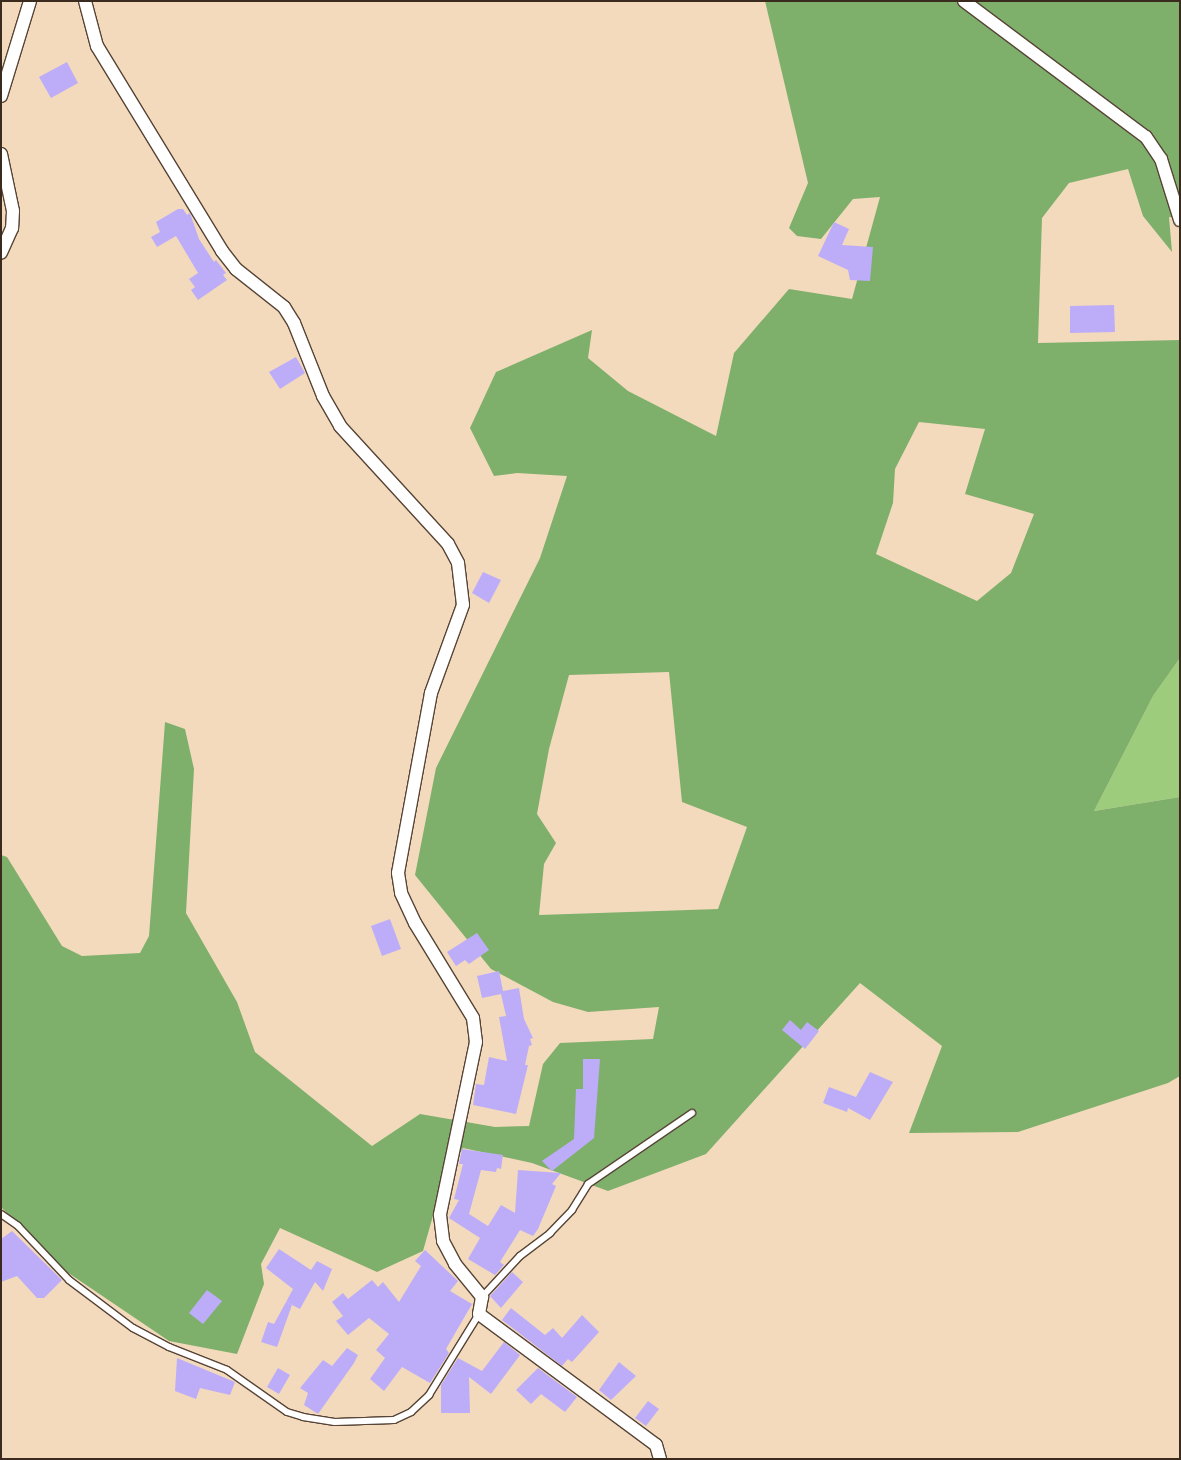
<!DOCTYPE html>
<html>
<head>
<meta charset="utf-8">
<style>
	body { margin:0 }
	#map { position:relative; width:1181px; height:1460px; overflow:hidden; background:#f3dabc; font-family:"Balsamiq Sans",sans-serif }
	div>[style] { position:absolute }
	[style*='--x'] { left:calc(var(--x)*1px); top:calc(var(--y)*1px); width:calc(var(--w)*1px); rotate:calc(var(--a)*1deg) }
	.green>* { inset:0; background:#9dcd7c }
	.forest>* { inset:0; background:#7eb06c }
	.building>* { inset:0; background:#bdadf9 }
	.roads { filter:drop-shadow(1px 0 #574436) drop-shadow(-1px 0 #574436) drop-shadow(0 1px #574436) drop-shadow(0 -1px #574436) }
	.lane>* { height:6px; margin:-3px; padding:0 3px; transform-origin:3px; border-radius:3px; background:#fff }
	.street>* { height:12px; margin:-6px; padding:0 6px; transform-origin:6px; border-radius:6px; background:#fff }
	span { translate:-50% -50%; white-space:nowrap; text-align:center; line-height:1.15; -webkit-text-stroke:4px #f7f3e8; paint-order:stroke }
	.frame { position:absolute; inset:0; border:2px solid #3b2a1e; pointer-events:none }
</style>
</head>
<body>
<div id="map">
	<div class="green">
		<div style="clip-path:polygon(1180px 658px,1180px 797px,1094px 811px,1153px 696px)"></div>
	</div>
	<div class="forest">
		<div style="clip-path:polygon(evenodd,765px 1px,1180px 1px,1180px 218px,1169px 217px,1172px 252px,1143px 216px,1128px 169px,1069px 183px,1042px 218px,1038px 343px,1180px 340px,1180px 658px,1153px 696px,1094px 811px,1180px 797px,1180px 1076px,1168px 1083px,1018px 1132px,909px 1133px,942px 1046px,860px 983px,706px 1154px,608px 1191px,532px 1163px,463px 1148px,444px 1177px,423px 1251px,377px 1272px,280px 1228px,261px 1264px,264px 1284px,237px 1354px,169px 1341px,58px 1266px,1px 1207px,1px 855px,7px 857px,62px 946px,82px 956px,140px 953px,149px 936px,165px 722px,185px 729px,194px 769px,186px 913px,237px 1002px,255px 1052px,372px 1146px,420px 1114px,495px 1127px,529px 1126px,543px 1064px,560px 1043px,653px 1039px,659px 1007px,588px 1012px,553px 1002px,491px 969px,415px 875px,436px 768px,540px 558px,567px 476px,517px 473px,494px 476px,470px 428px,496px 372px,592px 330px,588px 358px,628px 391px,716px 436px,734px 353px,789px 289px,852px 299px,880px 197px,853px 199px,821px 239px,797px 236px,789px 228px,808px 183px,765px 1px,919px 422px,985px 429px,965px 494px,1034px 514px,1011px 573px,977px 601px,876px 554px,893px 503px,895px 469px,919px 422px,765px 1px,669px 672px,682px 802px,747px 827px,718px 909px,539px 915px,544px 864px,556px 843px,537px 814px,549px 749px,569px 675px,669px 672px)"></div>
	</div>
	<div class="building">
		<div style="clip-path:polygon(67px 62px,78px 83px,51px 98px,39px 77px)"></div>
		<div style="clip-path:polygon(178px 209px,183px 209px,187px 215px,190px 213px,199px 239px,214px 262px,216px 260px,226px 273px,223px 275px,227px 280px,198px 300px,191px 290px,195px 287px,189px 279px,198px 273px,176px 236px,157px 247px,151px 237px,160px 232px,156px 222px)"></div>
		<div style="clip-path:polygon(834px 222px,849px 229px,842px 245px,873px 247px,870px 281px,850px 280px,848px 270px,818px 256px)"></div>
		<div style="clip-path:polygon(1114px 305px,1115px 332px,1070px 333px,1070px 306px)"></div>
		<div style="clip-path:polygon(296px 357px,305px 373px,280px 389px,269px 372px)"></div>
		<div style="clip-path:polygon(483px 572px,501px 580px,489px 603px,472px 593px)"></div>
		<div style="clip-path:polygon(390px 919px,401px 949px,382px 956px,371px 926px)"></div>
		<div style="clip-path:polygon(477px 933px,489px 950px,469px 964px,465px 960px,456px 966px,447px 952px)"></div>
		<div style="clip-path:polygon(499px 971px,503px 991px,519px 988px,524px 1019px,533px 1038px,530px 1039px,532px 1045px,529px 1046px,525px 1065px,528px 1065px,516px 1114px,473px 1105px,476px 1084px,484px 1085px,489px 1057px,507px 1061px,499px 1017px,506px 1016px,501px 994px,482px 998px,477px 976px)"></div>
		<div style="clip-path:polygon(790px 1020px,801px 1030px,807px 1022px,819px 1031px,805px 1049px,782px 1030px)"></div>
		<div style="clip-path:polygon(583px 1059px,600px 1059px,594px 1138px,552px 1171px,542px 1161px,574px 1139px,576px 1089px,583px 1089px)"></div>
		<div style="clip-path:polygon(870px 1072px,893px 1082px,870px 1120px,848px 1108px,847px 1112px,823px 1103px,829px 1087px,856px 1097px)"></div>
		<div style="clip-path:polygon(462px 1149px,503px 1155px,501px 1169px,497px 1168px,496px 1172px,481px 1170px,469px 1214px,488px 1226px,501px 1205px,515px 1213px,518px 1170px,561px 1173px,552px 1184px,556px 1186px,538px 1229px,533px 1236px,520px 1230px,500px 1262px,504px 1265px,495px 1275px,468px 1259px,480px 1238px,449px 1218px,459px 1200px,454px 1199px,463px 1164px,459px 1164px)"></div>
		<div style="clip-path:polygon(12px 1231px,62px 1280px,44px 1298px,37px 1298px,17px 1276px,1px 1282px,1px 1239px)"></div>
		<div style="clip-path:polygon(279px 1249px,311px 1270px,317px 1261px,332px 1269px,323px 1291px,315px 1282px,300px 1309px,286px 1302px,293px 1289px,266px 1268px)"></div>
		<div style="clip-path:polygon(425px 1250px,458px 1281px,450px 1291px,472px 1304px,446px 1349px,449px 1353px,430px 1383px,402px 1367px,384px 1391px,370px 1379px,385px 1358px,376px 1350px,389px 1334px,369px 1318px,348px 1335px,336px 1321px,343px 1316px,332px 1302px,343px 1293px,348px 1299px,372px 1280px,378px 1287px,383px 1282px,399px 1302px,421px 1266px,415px 1261px)"></div>
		<div style="clip-path:polygon(512px 1272px,523px 1282px,501px 1308px,490px 1296px)"></div>
		<div style="clip-path:polygon(207px 1290px,222px 1301px,203px 1324px,189px 1313px)"></div>
		<div style="clip-path:polygon(286px 1302px,292px 1305px,277px 1347px,261px 1342px,268px 1322px,274px 1324px)"></div>
		<div style="clip-path:polygon(511px 1308px,545px 1335px,553px 1328px,562px 1338px,582px 1315px,599px 1332px,572px 1362px,568px 1359px,562px 1366px,502px 1320px)"></div>
		<div style="clip-path:polygon(504px 1342px,520px 1355px,491px 1394px,469px 1377px,470px 1413px,441px 1413px,441px 1385px,458px 1358px,482px 1371px)"></div>
		<div style="clip-path:polygon(347px 1348px,358px 1355px,354px 1363px,318px 1414px,304px 1405px,308px 1393px,300px 1388px,323px 1360px,332px 1366px)"></div>
		<div style="clip-path:polygon(177px 1358px,235px 1382px,230px 1395px,200px 1388px,196px 1399px,175px 1391px)"></div>
		<div style="clip-path:polygon(619px 1362px,636px 1376px,611px 1400px,599px 1390px)"></div>
		<div style="clip-path:polygon(278px 1368px,290px 1375px,279px 1394px,267px 1387px)"></div>
		<div style="clip-path:polygon(538px 1368px,577px 1397px,565px 1412px,541px 1394px,531px 1404px,516px 1390px)"></div>
		<div style="clip-path:polygon(648px 1401px,659px 1409px,646px 1426px,635px 1418px)"></div>
	</div>
	<div class="roads">
		<div class="lane">
			<div style="--x:1;--y:1214;--w:21;--a:35"></div>
			<div style="--x:18;--y:1226;--w:74;--a:46.6"></div>
			<div style="--x:69;--y:1280;--w:80;--a:36.9"></div>
			<div style="--x:133;--y:1328;--w:41;--a:27.8"></div>
			<div style="--x:169;--y:1347;--w:62;--a:21.6"></div>
			<div style="--x:227;--y:1370;--w:73;--a:35"></div>
			<div style="--x:287;--y:1412;--w:17;--a:17"></div>
			<div style="--x:303;--y:1417;--w:32;--a:9"></div>
			<div style="--x:335;--y:1422;--w:59;--a:-1.9"></div>
			<div style="--x:394;--y:1420;--w:19;--a:-25"></div>
			<div style="--x:411;--y:1412;--w:25;--a:-43"></div>
			<div style="--x:429;--y:1395;--w:95;--a:-58.3"></div>
			<div style="--x:482;--y:1297;--w:56;--a:-47.2"></div>
			<div style="--x:520;--y:1256;--w:38;--a:-37"></div>
			<div style="--x:550;--y:1233;--w:32;--a:-46"></div>
			<div style="--x:572;--y:1210;--w:31;--a:-58"></div>
			<div style="--x:588;--y:1184;--w:126;--a:-34.3"></div>
		</div>
		<div class="street">
			<div style="--x:85;--y:1;--w:47;--a:75.1"></div>
			<div style="--x:97;--y:46;--w:240;--a:58.6"></div>
			<div style="--x:222;--y:251;--w:23;--a:52"></div>
			<div style="--x:236;--y:269;--w:61;--a:38.4"></div>
			<div style="--x:284;--y:307;--w:19;--a:58"></div>
			<div style="--x:294;--y:323;--w:79;--a:68.3"></div>
			<div style="--x:323;--y:396;--w:34;--a:60"></div>
			<div style="--x:340;--y:426;--w:160;--a:47.5"></div>
			<div style="--x:448;--y:544;--w:21;--a:62"></div>
			<div style="--x:458;--y:563;--w:42;--a:83.2"></div>
			<div style="--x:463;--y:605;--w:94;--a:110"></div>
			<div style="--x:431;--y:693;--w:183;--a:100.4"></div>
			<div style="--x:398;--y:873;--w:20;--a:81"></div>
			<div style="--x:401;--y:893;--w:33;--a:65"></div>
			<div style="--x:415;--y:923;--w:111;--a:58.6"></div>
			<div style="--x:473;--y:1018;--w:24;--a:83"></div>
			<div style="--x:476;--y:1042;--w:177;--a:101.8"></div>
			<div style="--x:440;--y:1215;--w:26;--a:83"></div>
			<div style="--x:443;--y:1241;--w:26;--a:62"></div>
			<div style="--x:455;--y:1264;--w:43;--a:50.7"></div>
			<div style="--x:482;--y:1297;--w:17;--a:100"></div>
			<div style="--x:479;--y:1314;--w:220;--a:36.5"></div>
			<div style="--x:656;--y:1445;--w:15;--a:74"></div>
			<div style="--x:964;--y:1;--w:227;--a:36.8"></div>
			<div style="--x:1146;--y:137;--w:27;--a:56"></div>
			<div style="--x:1161;--y:159;--w:64;--a:72.7"></div>
			<div style="--x:1;--y:96;--w:99;--a:-73"></div>
			<div style="--x:1;--y:154;--w:58;--a:78.1"></div>
			<div style="--x:13;--y:211;--w:17;--a:93"></div>
			<div style="--x:12;--y:228;--w:27;--a:114"></div>
		</div>
	</div>
	<div class="frame"></div>
</div>
</body>
</html>
